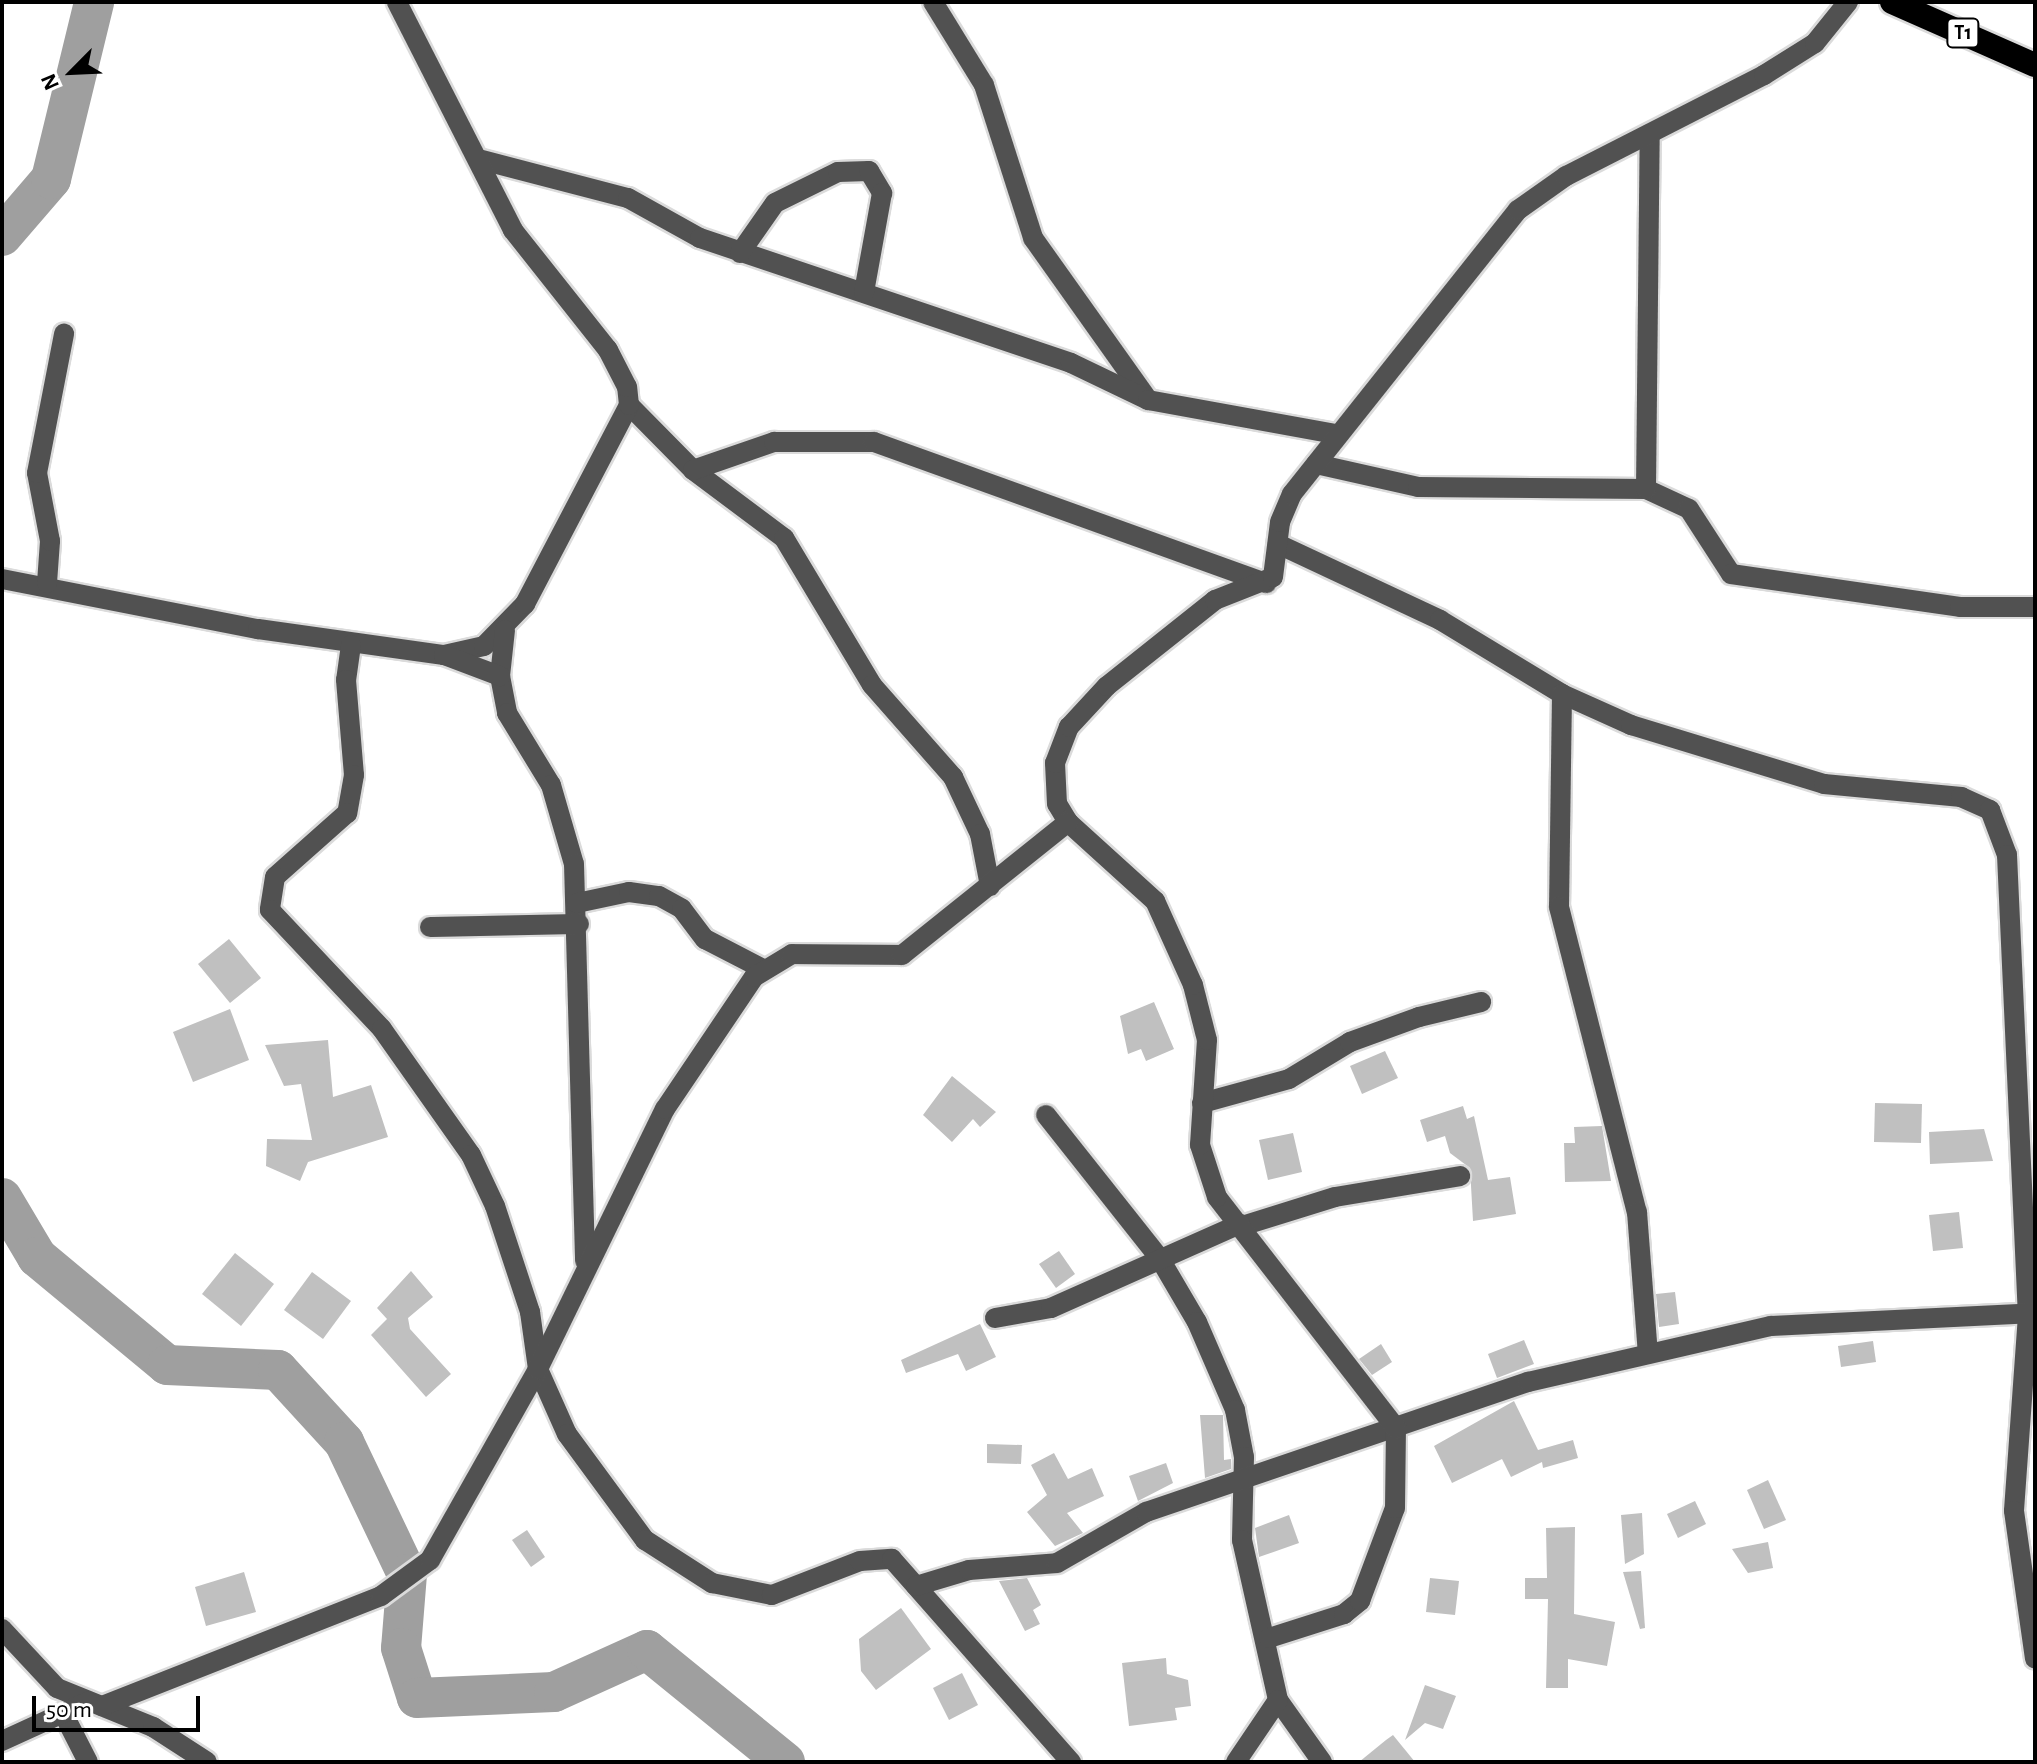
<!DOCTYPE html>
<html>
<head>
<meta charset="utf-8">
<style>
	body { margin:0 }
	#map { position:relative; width:2037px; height:1764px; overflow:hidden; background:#fff; font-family:"Alegreya Sans",sans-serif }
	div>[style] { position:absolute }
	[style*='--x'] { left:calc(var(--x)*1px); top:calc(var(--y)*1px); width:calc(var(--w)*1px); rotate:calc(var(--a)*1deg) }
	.river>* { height:40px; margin:-20px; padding:0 20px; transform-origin:20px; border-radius:20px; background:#9f9f9f }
	.building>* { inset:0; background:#c0c0c0 }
	.roads { filter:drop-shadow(2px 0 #dbdbdb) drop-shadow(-2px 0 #dbdbdb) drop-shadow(0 2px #dbdbdb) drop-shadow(0 -2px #dbdbdb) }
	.minor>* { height:20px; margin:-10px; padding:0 10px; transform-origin:10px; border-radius:10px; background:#515151 }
	.highway>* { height:24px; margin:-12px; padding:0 12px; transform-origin:12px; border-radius:12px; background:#000 }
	span { translate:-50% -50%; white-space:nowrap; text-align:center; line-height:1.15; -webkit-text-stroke:7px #fff; paint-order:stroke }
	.shield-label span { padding:2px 6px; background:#fff; border:2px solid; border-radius:6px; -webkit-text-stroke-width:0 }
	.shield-label { font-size:20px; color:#000; font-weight:700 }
	.frame { position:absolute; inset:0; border:4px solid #000; pointer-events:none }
	.north { position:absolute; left:32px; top:32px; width:80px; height:80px; -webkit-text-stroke:6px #fff; paint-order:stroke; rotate:246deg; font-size:22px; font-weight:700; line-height:32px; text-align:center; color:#000 }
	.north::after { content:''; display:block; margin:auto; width:28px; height:36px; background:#000; clip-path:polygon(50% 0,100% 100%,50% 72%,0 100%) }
	.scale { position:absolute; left:32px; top:1696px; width:168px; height:36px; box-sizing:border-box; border:4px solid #000; border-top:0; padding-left:10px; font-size:24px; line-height:28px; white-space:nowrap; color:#000; -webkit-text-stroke:6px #fff; paint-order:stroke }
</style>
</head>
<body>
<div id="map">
	<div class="river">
		<div style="--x:2;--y:236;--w:75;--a:-49.3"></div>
		<div style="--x:51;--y:179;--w:182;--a:-76.3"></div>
		<div style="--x:2;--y:1198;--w:69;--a:59.3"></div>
		<div style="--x:37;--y:1257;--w:169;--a:39.7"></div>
		<div style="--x:167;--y:1365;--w:111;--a:2.6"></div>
		<div style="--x:278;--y:1370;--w:98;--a:47.5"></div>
		<div style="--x:344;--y:1442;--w:146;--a:64.5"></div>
		<div style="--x:407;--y:1574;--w:74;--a:94.6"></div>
		<div style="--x:401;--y:1648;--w:52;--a:72.3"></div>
		<div style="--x:417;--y:1698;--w:137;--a:-2.5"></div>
		<div style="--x:554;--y:1692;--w:102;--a:-24.3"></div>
		<div style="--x:647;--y:1650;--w:178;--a:39.1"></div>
	</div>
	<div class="building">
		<div style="clip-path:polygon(229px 939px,261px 978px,230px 1003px,198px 964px)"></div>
		<div style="clip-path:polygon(1154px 1002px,1174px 1049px,1146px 1061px,1141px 1049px,1128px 1054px,1120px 1016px)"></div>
		<div style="clip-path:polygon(230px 1009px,249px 1060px,193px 1082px,173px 1032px)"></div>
		<div style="clip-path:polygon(328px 1040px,333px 1097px,371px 1085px,388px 1137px,308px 1162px,300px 1181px,266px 1166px,267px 1139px,312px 1140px,301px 1084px,284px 1086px,265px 1045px)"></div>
		<div style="clip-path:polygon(1385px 1051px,1398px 1078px,1362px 1094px,1350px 1066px)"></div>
		<div style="clip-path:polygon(952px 1076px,996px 1112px,980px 1127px,973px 1119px,952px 1142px,923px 1115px)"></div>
		<div style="clip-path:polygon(1875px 1103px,1922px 1104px,1921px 1143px,1874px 1142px)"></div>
		<div style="clip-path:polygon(1463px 1106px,1467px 1119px,1474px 1116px,1488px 1180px,1510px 1177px,1516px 1214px,1473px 1221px,1470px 1168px,1450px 1153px,1445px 1136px,1427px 1142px,1420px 1120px)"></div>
		<div style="clip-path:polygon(1602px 1126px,1611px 1181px,1565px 1182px,1564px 1143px,1575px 1143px,1574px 1127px)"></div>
		<div style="clip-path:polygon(1984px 1129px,1993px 1161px,1930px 1164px,1929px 1132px)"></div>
		<div style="clip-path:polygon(1293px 1133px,1302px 1172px,1268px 1180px,1259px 1140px)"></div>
		<div style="clip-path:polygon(1959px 1212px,1963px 1248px,1933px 1251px,1929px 1215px)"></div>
		<div style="clip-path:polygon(1059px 1251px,1075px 1274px,1056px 1288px,1039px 1264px)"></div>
		<div style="clip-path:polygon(235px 1253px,274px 1284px,241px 1326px,202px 1294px)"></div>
		<div style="clip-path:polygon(411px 1271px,433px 1297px,408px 1318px,410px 1329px,451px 1374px,426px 1397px,371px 1335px,387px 1319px,377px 1308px)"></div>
		<div style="clip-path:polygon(312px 1272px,351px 1301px,323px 1339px,284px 1310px)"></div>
		<div style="clip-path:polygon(1675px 1292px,1679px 1324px,1659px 1327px,1656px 1294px)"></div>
		<div style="clip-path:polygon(980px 1324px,996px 1357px,966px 1371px,958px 1354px,906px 1373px,901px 1360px)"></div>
		<div style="clip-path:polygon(1524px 1340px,1534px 1364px,1497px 1378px,1488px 1354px)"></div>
		<div style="clip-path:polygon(1873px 1341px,1876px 1362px,1841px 1367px,1838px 1346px)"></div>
		<div style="clip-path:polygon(1381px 1344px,1392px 1362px,1372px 1375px,1359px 1359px)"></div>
		<div style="clip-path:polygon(1514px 1401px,1538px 1450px,1573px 1440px,1578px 1458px,1543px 1468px,1542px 1462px,1511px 1477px,1502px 1459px,1452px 1483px,1434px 1446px)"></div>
		<div style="clip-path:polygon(1200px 1415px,1223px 1415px,1224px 1460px,1231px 1459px,1231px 1469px,1205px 1478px)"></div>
		<div style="clip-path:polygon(987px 1444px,1022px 1445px,1021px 1464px,987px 1463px)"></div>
		<div style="clip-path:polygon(1054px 1453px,1068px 1479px,1092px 1468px,1104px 1496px,1067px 1513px,1083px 1533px,1055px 1546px,1027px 1512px,1047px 1495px,1031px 1465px)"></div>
		<div style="clip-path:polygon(1166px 1463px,1173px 1483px,1138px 1501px,1129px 1476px)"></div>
		<div style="clip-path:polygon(1768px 1480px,1786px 1520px,1764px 1529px,1747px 1490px)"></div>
		<div style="clip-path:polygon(1695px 1501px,1706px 1524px,1678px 1538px,1667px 1514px)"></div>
		<div style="clip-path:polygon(1642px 1513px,1644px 1554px,1625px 1564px,1621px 1515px)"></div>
		<div style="clip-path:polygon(1289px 1515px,1299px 1543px,1259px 1557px,1255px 1528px)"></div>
		<div style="clip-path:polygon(1575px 1527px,1574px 1614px,1615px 1622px,1607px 1666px,1568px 1659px,1568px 1688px,1546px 1688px,1548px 1599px,1525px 1599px,1525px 1578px,1547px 1578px,1546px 1528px)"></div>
		<div style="clip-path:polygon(527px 1530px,545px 1557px,531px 1567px,512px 1540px)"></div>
		<div style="clip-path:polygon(1768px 1542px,1773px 1568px,1748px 1573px,1732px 1549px)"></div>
		<div style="clip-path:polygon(1641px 1571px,1645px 1628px,1640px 1629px,1623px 1572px)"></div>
		<div style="clip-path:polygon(244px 1572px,256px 1612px,206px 1626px,195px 1587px)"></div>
		<div style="clip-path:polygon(1027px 1578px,1041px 1605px,1033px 1610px,1040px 1624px,1025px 1631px,999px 1581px)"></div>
		<div style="clip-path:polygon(1430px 1578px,1459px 1581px,1455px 1615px,1426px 1612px)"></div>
		<div style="clip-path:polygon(901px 1608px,931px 1649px,876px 1690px,861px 1671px,859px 1639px)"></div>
		<div style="clip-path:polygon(1166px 1658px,1167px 1674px,1188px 1680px,1191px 1706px,1175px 1708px,1177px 1720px,1129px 1726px,1122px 1663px)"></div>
		<div style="clip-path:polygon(962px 1673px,978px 1705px,949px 1720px,933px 1688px)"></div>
		<div style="clip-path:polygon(1425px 1685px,1456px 1696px,1443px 1729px,1425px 1723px,1405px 1740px)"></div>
		<div style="clip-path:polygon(1393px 1735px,1415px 1762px,1359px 1762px,1386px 1740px)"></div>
	</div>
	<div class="roads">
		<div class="minor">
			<div style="--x:933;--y:2;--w:97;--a:58.4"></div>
			<div style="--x:984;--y:85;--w:161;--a:72.2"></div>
			<div style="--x:1033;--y:238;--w:199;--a:54.6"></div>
			<div style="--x:478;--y:159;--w:155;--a:14.6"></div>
			<div style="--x:628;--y:198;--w:82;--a:29.1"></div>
			<div style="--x:700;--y:238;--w:391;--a:18.6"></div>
			<div style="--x:1071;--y:363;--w:85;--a:25.7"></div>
			<div style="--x:1148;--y:400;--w:191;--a:10.3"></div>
			<div style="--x:740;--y:253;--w:61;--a:-55"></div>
			<div style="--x:775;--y:203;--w:70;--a:-26.2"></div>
			<div style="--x:838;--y:172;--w:31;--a:-2"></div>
			<div style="--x:869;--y:171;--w:26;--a:59"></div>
			<div style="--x:882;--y:193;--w:101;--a:100.3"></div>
			<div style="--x:629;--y:405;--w:91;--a:45.4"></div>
			<div style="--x:693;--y:470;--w:114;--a:36.8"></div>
			<div style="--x:784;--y:538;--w:171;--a:59.1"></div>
			<div style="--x:872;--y:685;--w:123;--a:48.6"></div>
			<div style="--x:953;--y:777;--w:63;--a:64.7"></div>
			<div style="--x:980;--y:834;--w:53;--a:79.1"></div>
			<div style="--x:1316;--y:464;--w:105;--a:12.7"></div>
			<div style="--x:1418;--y:487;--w:228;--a:0.5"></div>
			<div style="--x:1646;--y:489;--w:47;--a:24.9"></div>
			<div style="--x:1689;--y:509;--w:77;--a:57.1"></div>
			<div style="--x:1731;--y:574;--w:231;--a:8.2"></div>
			<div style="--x:1960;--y:607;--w:75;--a:0"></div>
			<div style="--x:693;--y:470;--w:86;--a:-19.1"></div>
			<div style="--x:774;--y:442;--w:100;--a:0"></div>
			<div style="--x:874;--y:442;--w:417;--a:19.8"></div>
			<div style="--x:1646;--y:489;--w:355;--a:-89.4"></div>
			<div style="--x:1278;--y:544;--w:179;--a:25.1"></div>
			<div style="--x:1440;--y:620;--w:143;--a:31.2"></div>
			<div style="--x:1562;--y:694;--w:76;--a:24.2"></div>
			<div style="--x:1631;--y:725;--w:202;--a:17"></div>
			<div style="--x:1824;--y:784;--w:138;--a:5.4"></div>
			<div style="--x:1961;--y:797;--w:32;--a:24"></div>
			<div style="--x:1990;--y:810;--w:48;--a:69.3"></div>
			<div style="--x:2007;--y:855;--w:460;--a:87.4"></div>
			<div style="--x:2028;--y:1315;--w:196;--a:94.1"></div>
			<div style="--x:2014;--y:1511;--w:149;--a:81.9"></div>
			<div style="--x:2;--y:579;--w:261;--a:11.1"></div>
			<div style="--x:258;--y:629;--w:188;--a:8"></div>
			<div style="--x:444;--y:655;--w:41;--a:-12.7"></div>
			<div style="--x:484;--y:646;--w:59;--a:-45.7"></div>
			<div style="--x:525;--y:604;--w:225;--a:-62.4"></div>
			<div style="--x:629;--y:405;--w:18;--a:-96"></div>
			<div style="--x:627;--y:387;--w:42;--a:-117.2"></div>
			<div style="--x:608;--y:350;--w:153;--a:-128.4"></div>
			<div style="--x:513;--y:230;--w:256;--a:-117"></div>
			<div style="--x:47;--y:583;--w:42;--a:-85.9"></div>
			<div style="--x:50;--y:541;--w:69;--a:-100.8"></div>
			<div style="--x:37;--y:473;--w:142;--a:-79"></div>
			<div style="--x:505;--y:630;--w:46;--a:96.2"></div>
			<div style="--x:500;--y:676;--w:38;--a:79"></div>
			<div style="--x:507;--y:713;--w:84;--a:58.6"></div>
			<div style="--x:551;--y:785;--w:82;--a:73.8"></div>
			<div style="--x:574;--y:864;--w:397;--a:88.4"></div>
			<div style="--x:351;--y:645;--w:35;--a:98"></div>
			<div style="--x:346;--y:680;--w:95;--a:85.2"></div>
			<div style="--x:354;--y:775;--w:39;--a:100"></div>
			<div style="--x:347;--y:813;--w:96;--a:138.4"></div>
			<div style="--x:275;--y:877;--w:33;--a:99"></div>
			<div style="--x:270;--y:910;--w:163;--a:46.7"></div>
			<div style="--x:382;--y:1029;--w:154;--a:54.8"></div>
			<div style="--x:471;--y:1155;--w:56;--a:64.8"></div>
			<div style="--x:495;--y:1206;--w:112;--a:71.7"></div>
			<div style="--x:530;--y:1312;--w:58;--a:82"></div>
			<div style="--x:538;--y:1369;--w:71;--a:66"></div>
			<div style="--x:567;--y:1434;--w:132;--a:53.7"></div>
			<div style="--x:645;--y:1540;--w:80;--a:32.7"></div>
			<div style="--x:712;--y:1583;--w:61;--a:11.3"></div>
			<div style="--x:772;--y:1595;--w:94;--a:-21.1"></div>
			<div style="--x:860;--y:1561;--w:32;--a:-4"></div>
			<div style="--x:892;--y:1559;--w:271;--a:48.6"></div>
			<div style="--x:444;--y:655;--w:60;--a:20.6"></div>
			<div style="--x:1562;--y:694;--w:213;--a:90.8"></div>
			<div style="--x:1559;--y:907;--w:315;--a:75.7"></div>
			<div style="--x:1637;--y:1212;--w:142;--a:85.6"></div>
			<div style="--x:577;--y:903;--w:53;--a:-11.9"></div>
			<div style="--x:629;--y:892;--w:30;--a:8"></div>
			<div style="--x:659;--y:896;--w:26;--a:29"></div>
			<div style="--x:682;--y:909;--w:38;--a:53"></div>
			<div style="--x:705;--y:939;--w:65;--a:27.3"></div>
			<div style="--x:430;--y:927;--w:149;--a:-1.2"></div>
			<div style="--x:1202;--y:1103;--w:90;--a:-15.4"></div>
			<div style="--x:1289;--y:1079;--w:71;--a:-31.2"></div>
			<div style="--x:1350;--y:1042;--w:73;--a:-19.9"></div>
			<div style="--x:1419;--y:1017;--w:64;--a:-13.6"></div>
			<div style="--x:1046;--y:1115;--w:184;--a:51.6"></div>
			<div style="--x:1160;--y:1259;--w:73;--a:59.6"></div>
			<div style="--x:1197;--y:1322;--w:96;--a:66.6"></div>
			<div style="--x:1235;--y:1410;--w:48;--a:79.2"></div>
			<div style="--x:1244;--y:1457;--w:83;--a:91.4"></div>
			<div style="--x:1242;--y:1540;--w:164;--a:77.3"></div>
			<div style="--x:1278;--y:1700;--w:76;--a:54.6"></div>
			<div style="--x:1242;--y:1226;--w:97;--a:-17.3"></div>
			<div style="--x:1335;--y:1197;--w:127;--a:-9.5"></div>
			<div style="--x:995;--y:1318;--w:57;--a:-10.1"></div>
			<div style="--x:1051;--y:1308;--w:207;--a:-24"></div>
			<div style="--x:916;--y:1586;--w:55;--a:-16.8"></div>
			<div style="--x:969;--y:1570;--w:88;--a:-4.5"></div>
			<div style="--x:1057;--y:1563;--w:103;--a:-29.8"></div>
			<div style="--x:1146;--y:1512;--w:404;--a:-18.8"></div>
			<div style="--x:1528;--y:1382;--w:249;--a:-13"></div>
			<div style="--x:1771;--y:1326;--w:264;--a:-2.8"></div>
			<div style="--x:2;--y:1629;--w:81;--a:47"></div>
			<div style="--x:57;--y:1688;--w:104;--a:22.1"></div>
			<div style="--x:153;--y:1727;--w:64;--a:32.9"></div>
			<div style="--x:1269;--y:1638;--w:79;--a:-17.7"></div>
			<div style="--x:1344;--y:1614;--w:21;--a:-39"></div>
			<div style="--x:1360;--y:1601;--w:99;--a:-69.4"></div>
			<div style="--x:1395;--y:1508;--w:80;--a:-89.3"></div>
			<div style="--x:1396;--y:1428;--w:292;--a:-127.8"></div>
			<div style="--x:1217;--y:1197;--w:55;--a:-108.1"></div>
			<div style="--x:1200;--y:1145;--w:105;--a:-86.2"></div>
			<div style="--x:1207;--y:1040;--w:57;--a:-104.3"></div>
			<div style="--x:1193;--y:985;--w:92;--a:-114.3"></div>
			<div style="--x:1155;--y:901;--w:118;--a:-137.8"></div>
			<div style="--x:1068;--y:822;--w:21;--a:-121"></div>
			<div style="--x:1057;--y:804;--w:41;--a:-92.8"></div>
			<div style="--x:1055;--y:763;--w:39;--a:-69"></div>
			<div style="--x:1069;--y:727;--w:56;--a:-47.2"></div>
			<div style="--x:1107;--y:686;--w:138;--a:-38.5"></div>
			<div style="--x:1215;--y:600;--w:62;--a:-21.6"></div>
			<div style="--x:1273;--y:577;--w:55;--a:-82.7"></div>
			<div style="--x:1280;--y:522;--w:30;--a:-67"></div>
			<div style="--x:1292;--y:494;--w:363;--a:-51.5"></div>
			<div style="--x:1518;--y:210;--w:59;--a:-35.3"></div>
			<div style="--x:1566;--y:176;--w:222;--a:-27"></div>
			<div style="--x:1764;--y:75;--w:60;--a:-32.1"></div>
			<div style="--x:1815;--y:43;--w:53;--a:-51.2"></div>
			<div style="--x:102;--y:1706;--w:300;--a:-21.5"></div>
			<div style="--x:381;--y:1596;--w:61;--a:-36.3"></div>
			<div style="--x:430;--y:1560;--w:219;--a:-60.5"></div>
			<div style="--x:538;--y:1369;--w:289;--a:-64"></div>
			<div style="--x:665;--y:1109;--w:159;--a:-56"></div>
			<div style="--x:754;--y:977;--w:44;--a:-31.2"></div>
			<div style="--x:792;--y:954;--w:110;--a:0.5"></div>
			<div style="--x:902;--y:955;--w:213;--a:-38.7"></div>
			<div style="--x:63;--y:1713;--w:55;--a:63"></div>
			<div style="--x:2;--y:1741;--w:94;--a:-24.6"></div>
			<div style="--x:1236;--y:1762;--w:75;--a:-55.9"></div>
		</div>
		<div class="highway">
			<div style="--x:1892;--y:2;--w:156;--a:23.8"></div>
		</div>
	</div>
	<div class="shield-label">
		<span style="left:1963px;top:33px">T1</span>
	</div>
	<div class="frame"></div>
	<div class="north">N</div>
	<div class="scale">50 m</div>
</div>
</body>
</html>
